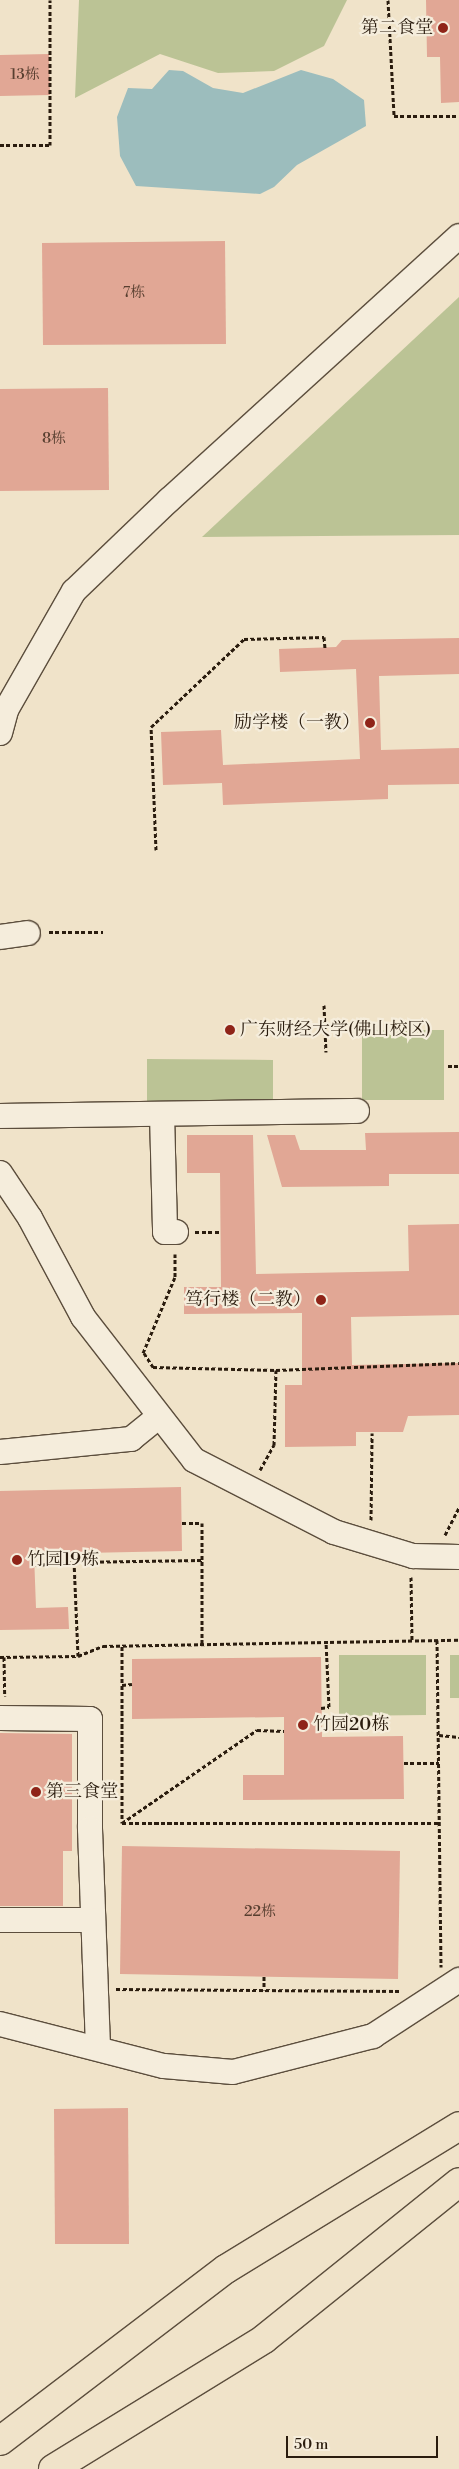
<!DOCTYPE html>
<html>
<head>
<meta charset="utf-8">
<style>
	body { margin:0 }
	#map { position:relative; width:459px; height:2469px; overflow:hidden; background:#f0e3c9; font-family:"Libre Bodoni","Noto Serif SC",serif }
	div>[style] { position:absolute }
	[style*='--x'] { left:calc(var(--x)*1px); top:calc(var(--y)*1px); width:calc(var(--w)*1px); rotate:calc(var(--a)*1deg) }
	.green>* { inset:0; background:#bbc395 }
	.water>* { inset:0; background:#9cbdbd }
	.building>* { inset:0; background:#e1a795 }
	.path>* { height:3px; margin-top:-1.5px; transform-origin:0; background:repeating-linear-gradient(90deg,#2a1c0e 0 4px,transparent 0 6.5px) }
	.roads { filter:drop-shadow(1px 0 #5c4e3d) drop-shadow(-1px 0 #5c4e3d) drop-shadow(0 1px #5c4e3d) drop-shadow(0 -1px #5c4e3d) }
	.minor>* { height:24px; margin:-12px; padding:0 12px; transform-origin:12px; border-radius:12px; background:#f5eddc }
	.highway>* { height:28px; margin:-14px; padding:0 14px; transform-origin:14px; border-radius:14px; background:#f0e3c9 }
	.dots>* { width:14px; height:14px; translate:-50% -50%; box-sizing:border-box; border:2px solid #f5eddc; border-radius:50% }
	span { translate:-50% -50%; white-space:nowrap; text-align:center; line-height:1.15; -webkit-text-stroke:4.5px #f5eddc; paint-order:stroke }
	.number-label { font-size:15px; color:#583f30 }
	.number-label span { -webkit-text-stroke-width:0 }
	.poi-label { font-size:18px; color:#2a1c0e }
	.right { translate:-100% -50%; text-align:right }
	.left { translate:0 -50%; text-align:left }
	.scale { position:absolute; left:286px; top:2436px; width:152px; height:22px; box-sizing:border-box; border:2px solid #2a1c0e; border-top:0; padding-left:6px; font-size:15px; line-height:18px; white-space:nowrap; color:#2a1c0e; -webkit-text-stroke:4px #f5eddc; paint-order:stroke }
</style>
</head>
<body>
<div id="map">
	<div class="green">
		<div style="clip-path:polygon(79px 0,347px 0,324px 46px,274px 71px,218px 73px,160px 54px,75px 98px)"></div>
		<div style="clip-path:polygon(459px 297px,459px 535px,202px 537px)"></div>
		<div style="clip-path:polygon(362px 1030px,444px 1030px,444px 1100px,362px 1100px)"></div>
		<div style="clip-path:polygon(147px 1059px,273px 1060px,273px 1105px,147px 1105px)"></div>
		<div style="clip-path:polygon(339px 1655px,426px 1655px,426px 1715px,339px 1716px)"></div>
		<div style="clip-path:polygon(450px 1655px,459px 1655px,459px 1698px,450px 1698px)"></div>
	</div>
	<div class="water">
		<div style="clip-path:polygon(169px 70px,183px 71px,213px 88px,243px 93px,301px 70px,333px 79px,364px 100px,366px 126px,297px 165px,274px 187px,260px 194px,136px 186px,120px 156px,117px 117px,128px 88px,152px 89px)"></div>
	</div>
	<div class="building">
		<div style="clip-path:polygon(426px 0,459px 0,459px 102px,441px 103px,440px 57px,427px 57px)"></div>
		<div style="clip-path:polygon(49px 54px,50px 95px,0 96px,0 55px)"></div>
		<div style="clip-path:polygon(225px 241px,226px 344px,43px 345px,42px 243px)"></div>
		<div style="clip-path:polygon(108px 388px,109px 490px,0 491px,0 389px)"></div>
		<div style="clip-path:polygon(459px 638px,459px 674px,379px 676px,381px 750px,459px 748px,459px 784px,388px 785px,388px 799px,223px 805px,222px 783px,163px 785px,161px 732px,221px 730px,223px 765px,360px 759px,356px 669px,280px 672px,279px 649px,336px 647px,342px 640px)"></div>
		<div style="clip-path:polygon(459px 1132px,459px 1174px,389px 1174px,389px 1186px,282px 1187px,267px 1135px,295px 1135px,300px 1150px,366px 1150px,365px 1133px)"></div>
		<div style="clip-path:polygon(187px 1135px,253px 1135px,256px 1274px,409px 1271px,408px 1225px,459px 1224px,459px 1315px,351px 1317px,352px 1365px,459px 1363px,459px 1415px,408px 1416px,403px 1432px,356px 1432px,356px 1446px,285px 1447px,285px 1385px,302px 1385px,302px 1313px,184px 1314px,184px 1287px,221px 1287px,220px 1173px,187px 1173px)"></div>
		<div style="clip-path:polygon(181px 1487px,182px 1551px,34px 1554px,36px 1608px,68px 1607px,69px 1629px,0 1630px,0 1491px)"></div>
		<div style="clip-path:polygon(321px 1657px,322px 1737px,403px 1736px,404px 1799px,243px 1800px,243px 1775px,284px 1775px,284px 1717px,132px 1719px,132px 1659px)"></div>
		<div style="clip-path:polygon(0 1733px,72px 1734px,72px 1851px,63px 1851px,63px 1906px,0 1906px)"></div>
		<div style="clip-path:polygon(122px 1846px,400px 1851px,398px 1979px,120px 1974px)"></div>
		<div style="clip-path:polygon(128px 2108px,129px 2244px,55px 2244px,54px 2109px)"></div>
	</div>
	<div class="path">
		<div style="--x:388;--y:0;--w:116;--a:87"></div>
		<div style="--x:394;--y:116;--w:65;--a:0"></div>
		<div style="--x:0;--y:145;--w:50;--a:0"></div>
		<div style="--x:50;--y:145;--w:145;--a:-90"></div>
		<div style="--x:156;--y:850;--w:123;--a:-92.3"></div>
		<div style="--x:151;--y:727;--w:128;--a:-43.4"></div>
		<div style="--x:244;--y:639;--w:80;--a:-1.4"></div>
		<div style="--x:324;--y:637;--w:11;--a:85"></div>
		<div style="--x:49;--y:932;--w:54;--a:0"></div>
		<div style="--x:324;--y:1005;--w:47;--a:87.6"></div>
		<div style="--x:448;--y:1066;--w:11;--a:0"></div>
		<div style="--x:195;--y:1232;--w:26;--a:0"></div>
		<div style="--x:143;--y:1353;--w:82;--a:-67.2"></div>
		<div style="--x:175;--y:1277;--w:23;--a:-90"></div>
		<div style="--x:144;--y:1353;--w:17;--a:57"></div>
		<div style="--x:153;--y:1367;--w:123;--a:1.4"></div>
		<div style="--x:276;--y:1370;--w:183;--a:-2.2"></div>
		<div style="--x:260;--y:1470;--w:29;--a:-61"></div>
		<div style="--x:274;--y:1445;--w:75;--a:-88.5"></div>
		<div style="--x:371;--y:1520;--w:87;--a:-89.3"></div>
		<div style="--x:182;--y:1523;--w:20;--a:0"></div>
		<div style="--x:202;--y:1523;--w:123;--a:90"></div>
		<div style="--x:445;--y:1535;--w:31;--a:-63"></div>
		<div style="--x:35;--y:1565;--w:39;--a:-4"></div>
		<div style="--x:411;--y:1577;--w:64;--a:89.1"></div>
		<div style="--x:437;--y:1640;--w:327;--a:89.3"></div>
		<div style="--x:122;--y:1646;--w:177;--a:90"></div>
		<div style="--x:122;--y:1823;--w:164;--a:-34.6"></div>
		<div style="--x:257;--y:1730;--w:27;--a:2"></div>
		<div style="--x:78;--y:1656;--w:94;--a:-92.4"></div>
		<div style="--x:74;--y:1562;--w:128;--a:-0.9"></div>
		<div style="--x:0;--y:1657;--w:78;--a:-0.7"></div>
		<div style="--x:78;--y:1656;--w:27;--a:-22"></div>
		<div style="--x:103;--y:1646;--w:356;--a:-1"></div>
		<div style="--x:4;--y:1657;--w:39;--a:89"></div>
		<div style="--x:122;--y:1685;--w:10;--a:-6"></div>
		<div style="--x:321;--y:1708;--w:8;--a:-7"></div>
		<div style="--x:329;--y:1707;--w:65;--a:-92.6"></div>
		<div style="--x:439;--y:1735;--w:20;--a:6"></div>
		<div style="--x:404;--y:1763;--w:35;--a:0"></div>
		<div style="--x:122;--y:1823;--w:317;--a:0"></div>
		<div style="--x:264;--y:1976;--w:14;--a:90"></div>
		<div style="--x:116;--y:1989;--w:284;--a:0.4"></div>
	</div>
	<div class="roads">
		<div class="minor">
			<div style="--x:0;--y:733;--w:24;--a:-75"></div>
			<div style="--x:6;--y:710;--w:137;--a:-60.3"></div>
			<div style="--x:74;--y:591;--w:132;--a:-43.8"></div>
			<div style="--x:169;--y:500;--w:392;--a:-42.3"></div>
			<div style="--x:0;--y:937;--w:28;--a:-8"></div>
			<div style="--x:162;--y:1114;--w:118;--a:88.5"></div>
			<div style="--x:165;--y:1232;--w:11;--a:0"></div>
			<div style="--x:0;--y:1116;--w:357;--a:-0.8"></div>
			<div style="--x:0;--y:1173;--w:54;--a:56.3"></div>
			<div style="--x:30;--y:1218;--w:112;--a:61.8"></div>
			<div style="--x:83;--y:1317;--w:181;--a:52.2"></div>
			<div style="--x:194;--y:1460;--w:157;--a:27.2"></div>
			<div style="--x:334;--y:1532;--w:83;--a:16.9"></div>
			<div style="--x:413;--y:1556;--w:46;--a:1.2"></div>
			<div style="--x:0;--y:1452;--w:132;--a:-5.7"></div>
			<div style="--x:131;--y:1439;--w:35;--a:-39"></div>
			<div style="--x:0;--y:1718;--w:90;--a:0.6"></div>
			<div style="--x:90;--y:1719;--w:110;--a:90"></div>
			<div style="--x:90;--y:1829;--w:218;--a:87.9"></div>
			<div style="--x:0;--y:1920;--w:92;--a:0"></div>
			<div style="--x:0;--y:2024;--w:169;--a:14.4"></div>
			<div style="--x:164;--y:2066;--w:69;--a:5"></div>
			<div style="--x:233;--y:2072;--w:145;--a:-14.4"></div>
			<div style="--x:373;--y:2036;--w:103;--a:-33.1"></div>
		</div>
		<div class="highway">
			<div style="--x:0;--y:2441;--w:284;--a:-37.3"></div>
			<div style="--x:226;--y:2269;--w:273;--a:-31.5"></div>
			<div style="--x:53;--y:2469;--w:248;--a:-31.6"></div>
			<div style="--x:264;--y:2339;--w:250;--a:-38.8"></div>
		</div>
	</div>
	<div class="dots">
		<div style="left:443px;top:28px;background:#8f2418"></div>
		<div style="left:370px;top:723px;background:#8f2418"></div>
		<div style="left:230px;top:1030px;background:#8f2418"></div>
		<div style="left:321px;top:1300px;background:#8f2418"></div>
		<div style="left:17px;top:1560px;background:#8f2418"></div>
		<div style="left:303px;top:1725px;background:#8f2418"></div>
		<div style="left:36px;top:1792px;background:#8f2418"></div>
	</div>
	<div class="number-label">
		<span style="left:25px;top:75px">13栋</span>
		<span style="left:134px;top:293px">7栋</span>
		<span style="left:54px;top:439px">8栋</span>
		<span style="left:260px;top:1912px">22栋</span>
	</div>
	<div class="poi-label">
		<span class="right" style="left:433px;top:28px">第二食堂</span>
		<span class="right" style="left:360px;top:723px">励学楼（一教）</span>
		<span class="left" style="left:240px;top:1030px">广东财经大学(佛山校区)</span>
		<span class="right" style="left:311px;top:1300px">笃行楼（二教）</span>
		<span class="left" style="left:27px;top:1560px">竹园19栋</span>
		<span class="left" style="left:313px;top:1725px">竹园20栋</span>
		<span class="left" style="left:46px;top:1792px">第三食堂</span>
	</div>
	<div class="scale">50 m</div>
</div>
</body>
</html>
